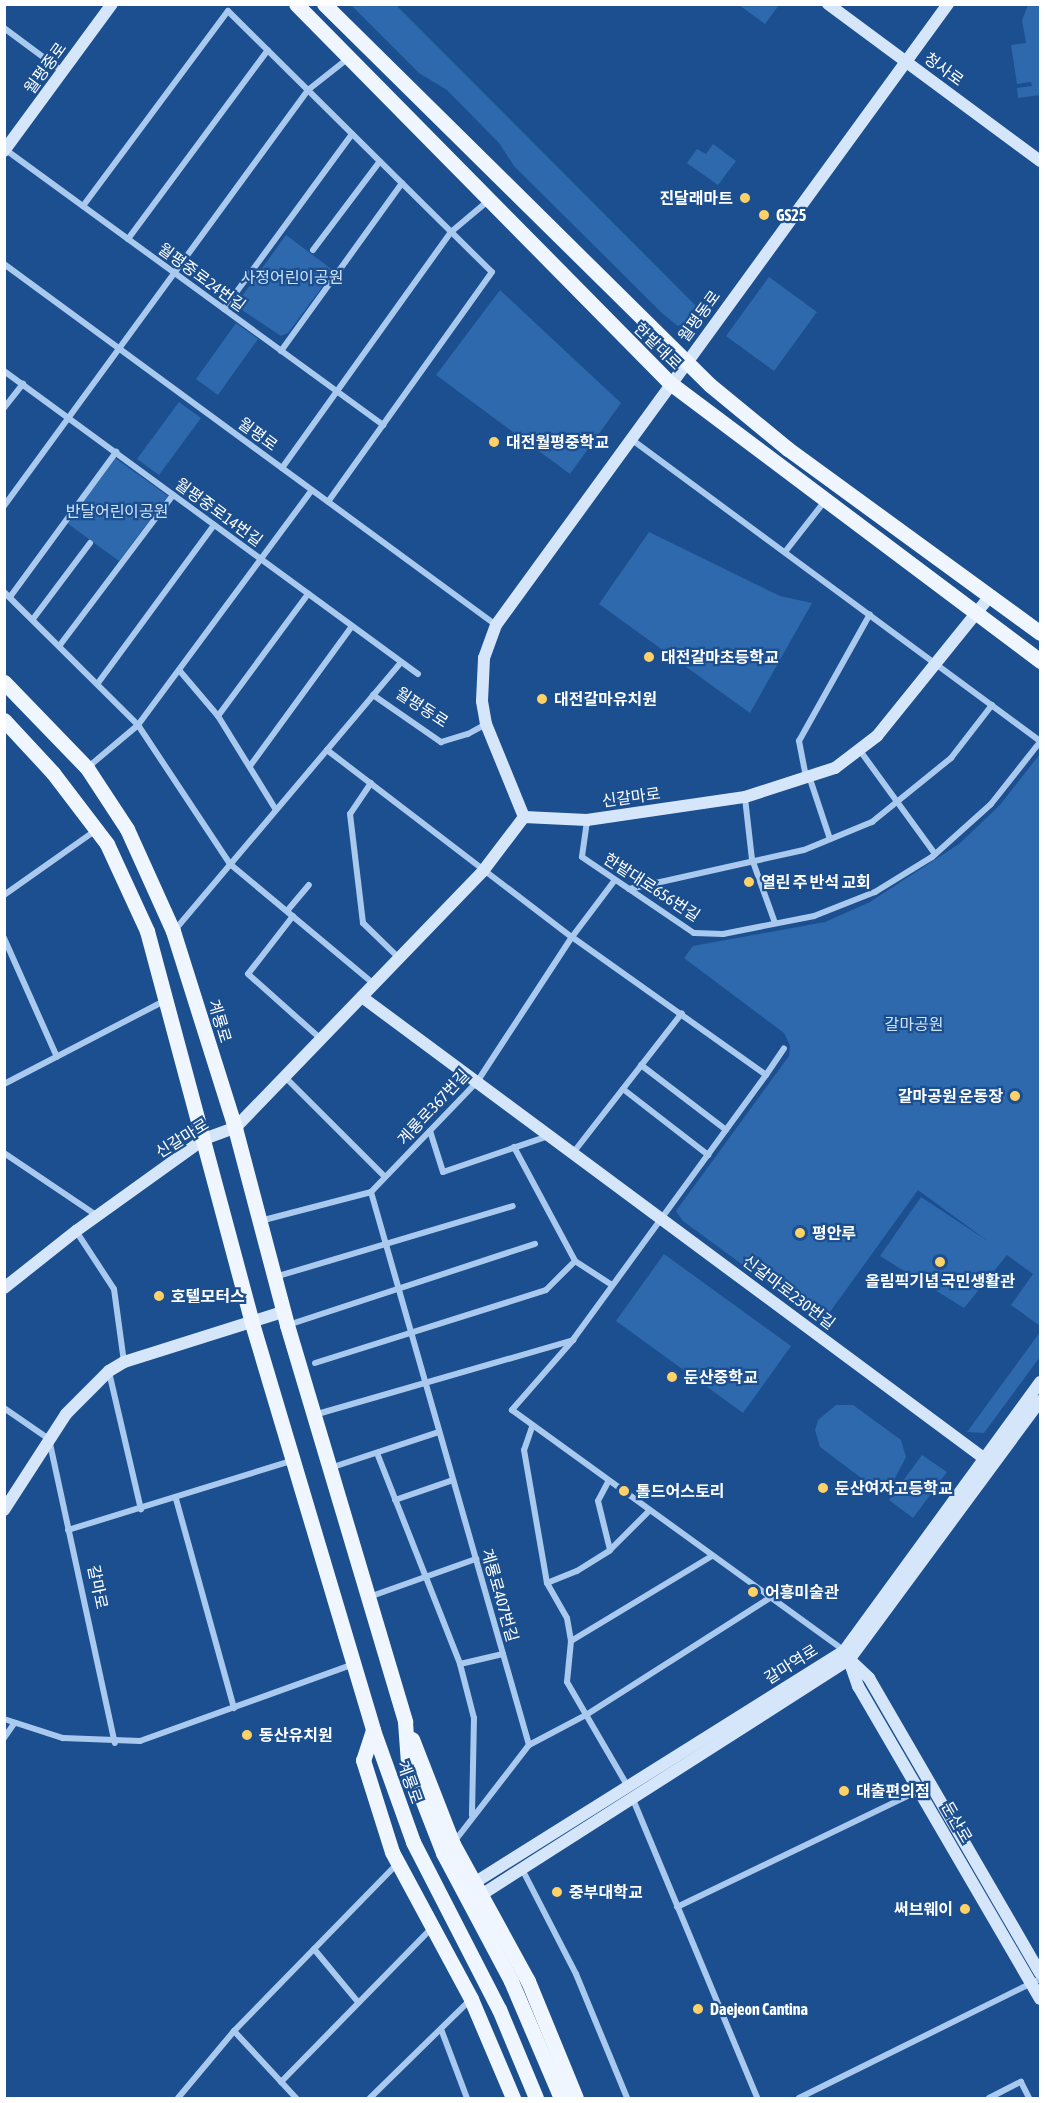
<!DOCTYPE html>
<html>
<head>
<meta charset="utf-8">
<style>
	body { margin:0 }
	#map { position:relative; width:1045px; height:2103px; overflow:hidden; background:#1b4f8f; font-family:"Asap Condensed","Noto Sans KR",sans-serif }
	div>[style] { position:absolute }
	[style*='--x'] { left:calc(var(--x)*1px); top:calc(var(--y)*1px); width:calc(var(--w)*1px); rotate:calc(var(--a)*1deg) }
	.green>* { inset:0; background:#2e69ad }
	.street>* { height:6px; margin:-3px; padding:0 3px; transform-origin:3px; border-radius:3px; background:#a9c9ee }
	.secondary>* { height:12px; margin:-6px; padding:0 6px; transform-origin:6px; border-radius:6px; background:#d6e6fa }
	.primary>* { height:15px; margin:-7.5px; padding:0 7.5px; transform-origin:7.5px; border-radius:7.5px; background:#f0f6ff }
	.dots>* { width:16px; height:16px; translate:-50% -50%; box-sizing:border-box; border:3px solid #1b4f8f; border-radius:50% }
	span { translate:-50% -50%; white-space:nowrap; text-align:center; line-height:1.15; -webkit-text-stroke:4.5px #1b4f8f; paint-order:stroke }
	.street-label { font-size:16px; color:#fff }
	.poi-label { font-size:16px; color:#fff; font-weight:700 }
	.right { translate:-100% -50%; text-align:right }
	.left { translate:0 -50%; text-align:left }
	.park-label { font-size:16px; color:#cfe3fa }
	.frame { position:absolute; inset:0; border:6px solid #fff; pointer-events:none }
</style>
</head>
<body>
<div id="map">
	<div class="green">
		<div style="clip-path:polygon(351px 5px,396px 5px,702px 312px,697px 319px,678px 326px,663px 314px,514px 166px,499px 143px,447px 90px,419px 73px)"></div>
		<div style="clip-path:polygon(739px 5px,779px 5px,765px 24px)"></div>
		<div style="clip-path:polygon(1028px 5px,1040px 5px,1040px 95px,1018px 98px,1017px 88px,1032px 86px,1031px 82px,1017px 84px,1011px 45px,1026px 43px,1022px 20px)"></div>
		<div style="clip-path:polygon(713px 144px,736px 161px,718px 185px,687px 163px,697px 149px,706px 154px)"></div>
		<div style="clip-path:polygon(286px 235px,334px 271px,288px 333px,281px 336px,242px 310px,240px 299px)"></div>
		<div style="clip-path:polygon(769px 277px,817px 312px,774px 371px,726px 336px)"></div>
		<div style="clip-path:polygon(500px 290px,621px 403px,570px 474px,436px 375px)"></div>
		<div style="clip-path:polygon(236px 323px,258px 339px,218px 395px,196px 379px)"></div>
		<div style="clip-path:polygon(179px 402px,201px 418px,159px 475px,137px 459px)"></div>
		<div style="clip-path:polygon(115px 458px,168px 496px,119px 561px,67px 523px)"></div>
		<div style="clip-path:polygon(649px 532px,780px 596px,812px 603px,750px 713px,599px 604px)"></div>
		<div style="clip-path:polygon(1040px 754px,1040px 1326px,1011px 1305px,1033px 1274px,1007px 1255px,964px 1308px,880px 1256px,921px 1197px,989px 1242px,918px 1190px,822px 1323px,683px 1221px,676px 1211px,789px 1056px,790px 1046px,784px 1033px,684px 958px,693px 946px,825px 922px,870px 902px,959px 844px,1000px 805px)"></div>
		<div style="clip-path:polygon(664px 1254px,791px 1346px,743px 1413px,616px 1321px)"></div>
		<div style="clip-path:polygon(1040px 1332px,1040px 1357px,984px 1433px,967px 1432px)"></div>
		<div style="clip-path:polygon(836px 1405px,853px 1405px,901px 1440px,906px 1457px,894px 1480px,877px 1485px,868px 1483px,820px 1447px,815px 1430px,818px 1420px)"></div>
		<div style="clip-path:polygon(922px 1455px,947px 1472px,913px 1518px,889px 1500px)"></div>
	</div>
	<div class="street">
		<div style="--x:4;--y:28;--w:72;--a:36.6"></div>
		<div style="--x:6;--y:150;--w:467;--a:36.1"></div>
		<div style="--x:83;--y:206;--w:243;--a:-53.4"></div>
		<div style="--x:228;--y:11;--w:371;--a:44.7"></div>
		<div style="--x:492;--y:272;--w:282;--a:125.5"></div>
		<div style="--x:128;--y:239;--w:235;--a:-53.5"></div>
		<div style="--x:313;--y:250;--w:111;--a:-53"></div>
		<div style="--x:4;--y:264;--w:610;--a:36.27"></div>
		<div style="--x:224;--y:309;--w:217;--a:-53.8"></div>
		<div style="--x:281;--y:351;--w:207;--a:-54.2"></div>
		<div style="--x:4;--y:371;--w:513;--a:36.2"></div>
		<div style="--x:4;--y:408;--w:31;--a:-52"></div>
		<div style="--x:631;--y:439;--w:508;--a:36.44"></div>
		<div style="--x:282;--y:468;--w:290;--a:-54.4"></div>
		<div style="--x:451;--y:232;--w:48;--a:-40"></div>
		<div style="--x:4;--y:506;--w:515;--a:-53.84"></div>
		<div style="--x:308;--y:90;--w:53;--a:-38.2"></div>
		<div style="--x:785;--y:552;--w:63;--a:-52"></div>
		<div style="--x:4;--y:592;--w:189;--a:44.8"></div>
		<div style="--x:138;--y:725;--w:167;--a:56.5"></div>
		<div style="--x:230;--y:864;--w:187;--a:39.8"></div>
		<div style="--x:10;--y:597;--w:180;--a:-53.8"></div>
		<div style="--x:33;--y:619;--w:95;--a:-53.1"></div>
		<div style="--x:60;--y:645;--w:188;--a:-53"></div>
		<div style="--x:179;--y:670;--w:60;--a:49.7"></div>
		<div style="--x:218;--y:716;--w:110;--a:58.3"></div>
		<div style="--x:98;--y:683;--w:196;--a:-53.7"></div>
		<div style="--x:373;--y:695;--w:83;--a:34.7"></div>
		<div style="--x:441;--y:742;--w:28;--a:-17"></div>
		<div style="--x:468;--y:734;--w:21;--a:-29"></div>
		<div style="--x:218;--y:716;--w:152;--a:-53.6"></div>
		<div style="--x:327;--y:750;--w:308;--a:37.4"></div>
		<div style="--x:572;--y:937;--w:238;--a:35.4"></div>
		<div style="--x:766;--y:1075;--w:328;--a:126.1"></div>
		<div style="--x:573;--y:1340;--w:93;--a:131.1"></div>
		<div style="--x:512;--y:1410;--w:409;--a:35.9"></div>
		<div style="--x:861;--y:752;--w:126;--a:54"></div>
		<div style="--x:250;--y:766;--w:173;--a:-53.9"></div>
		<div style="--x:87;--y:768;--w:67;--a:-40.1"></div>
		<div style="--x:138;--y:725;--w:292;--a:-53.5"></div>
		<div style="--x:806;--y:777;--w:37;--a:-101"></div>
		<div style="--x:799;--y:741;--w:145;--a:-60.8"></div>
		<div style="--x:810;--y:779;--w:63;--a:71.6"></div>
		<div style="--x:371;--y:783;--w:37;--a:124"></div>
		<div style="--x:350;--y:814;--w:110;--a:83.2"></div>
		<div style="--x:363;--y:923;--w:50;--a:44.2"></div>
		<div style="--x:745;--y:798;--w:61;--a:83.5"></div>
		<div style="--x:752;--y:859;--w:68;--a:70.2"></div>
		<div style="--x:587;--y:821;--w:36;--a:98"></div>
		<div style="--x:582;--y:857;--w:135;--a:34.2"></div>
		<div style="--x:694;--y:933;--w:29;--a:2"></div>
		<div style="--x:723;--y:934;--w:93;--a:-11.2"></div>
		<div style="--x:814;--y:916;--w:66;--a:-21.5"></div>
		<div style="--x:875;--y:892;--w:67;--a:-31.6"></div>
		<div style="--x:932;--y:857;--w:79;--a:-41.9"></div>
		<div style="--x:991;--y:804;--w:79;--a:-51.7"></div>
		<div style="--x:629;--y:889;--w:179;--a:-12.6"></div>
		<div style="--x:804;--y:850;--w:74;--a:-22.4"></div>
		<div style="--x:872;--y:822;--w:102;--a:-39"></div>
		<div style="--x:951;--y:758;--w:67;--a:-52.3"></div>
		<div style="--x:4;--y:895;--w:113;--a:-35.2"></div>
		<div style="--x:287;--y:911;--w:34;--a:-50"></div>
		<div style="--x:293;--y:916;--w:73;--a:127.8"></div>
		<div style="--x:248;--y:974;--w:99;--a:41.7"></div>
		<div style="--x:174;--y:931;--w:352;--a:-49.8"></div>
		<div style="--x:4;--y:938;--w:130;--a:66"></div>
		<div style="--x:641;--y:1065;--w:107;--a:37.4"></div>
		<div style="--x:766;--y:1075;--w:32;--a:-56"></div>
		<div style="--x:286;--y:1078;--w:140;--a:45"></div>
		<div style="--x:4;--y:1084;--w:182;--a:-27.4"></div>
		<div style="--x:623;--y:1089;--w:108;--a:37.8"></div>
		<div style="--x:430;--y:1131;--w:43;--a:72.4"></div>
		<div style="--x:443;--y:1172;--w:111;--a:-18.9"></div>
		<div style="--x:514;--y:1147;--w:129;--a:61.8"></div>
		<div style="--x:575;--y:1261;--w:44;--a:33"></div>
		<div style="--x:4;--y:1153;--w:111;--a:34"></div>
		<div style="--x:573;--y:1153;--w:177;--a:-52.1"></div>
		<div style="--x:371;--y:1192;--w:575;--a:74.05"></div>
		<div style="--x:260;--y:1221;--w:115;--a:-14.6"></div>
		<div style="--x:371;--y:1192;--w:153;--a:-46.1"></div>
		<div style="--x:477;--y:1082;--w:173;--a:-56.8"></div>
		<div style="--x:572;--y:937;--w:71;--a:-53"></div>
		<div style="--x:76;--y:1231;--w:69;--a:56.8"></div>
		<div style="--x:114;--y:1289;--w:74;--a:82.2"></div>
		<div style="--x:275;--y:1277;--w:248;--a:-16.6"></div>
		<div style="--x:288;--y:1325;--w:260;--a:-18.2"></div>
		<div style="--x:315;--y:1363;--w:242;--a:-17.5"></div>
		<div style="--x:546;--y:1290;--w:41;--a:-45"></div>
		<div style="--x:109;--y:1372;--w:141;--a:76.9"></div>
		<div style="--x:4;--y:1408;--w:55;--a:34.6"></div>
		<div style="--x:49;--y:1439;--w:311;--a:77.8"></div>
		<div style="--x:314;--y:1415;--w:270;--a:-16.1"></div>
		<div style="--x:532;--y:1427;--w:24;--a:109"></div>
		<div style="--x:524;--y:1450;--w:135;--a:80.2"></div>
		<div style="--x:547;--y:1583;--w:40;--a:60.3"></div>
		<div style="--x:567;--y:1618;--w:23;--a:80"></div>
		<div style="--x:571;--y:1641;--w:41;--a:95.6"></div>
		<div style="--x:567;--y:1682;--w:121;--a:59.8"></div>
		<div style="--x:377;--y:1453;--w:227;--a:68.5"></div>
		<div style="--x:460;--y:1664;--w:56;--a:75.5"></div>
		<div style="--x:474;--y:1718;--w:97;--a:91.2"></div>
		<div style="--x:330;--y:1468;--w:115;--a:-18.3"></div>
		<div style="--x:608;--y:1482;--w:21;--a:118"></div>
		<div style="--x:598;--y:1501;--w:50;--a:76.2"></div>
		<div style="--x:176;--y:1499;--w:217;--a:74.5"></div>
		<div style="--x:395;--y:1500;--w:61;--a:-19"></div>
		<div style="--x:68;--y:1530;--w:233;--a:-17.2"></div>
		<div style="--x:547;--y:1583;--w:32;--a:-22"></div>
		<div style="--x:577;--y:1571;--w:39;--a:-32"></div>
		<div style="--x:610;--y:1550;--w:55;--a:-45"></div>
		<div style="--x:369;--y:1597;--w:114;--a:-19.6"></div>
		<div style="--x:571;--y:1641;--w:165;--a:-31.1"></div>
		<div style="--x:460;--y:1664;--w:44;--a:-13.1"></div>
		<div style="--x:4;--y:1719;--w:62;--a:17.9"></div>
		<div style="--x:63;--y:1738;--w:77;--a:2.2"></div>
		<div style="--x:140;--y:1741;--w:227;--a:-19.8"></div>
		<div style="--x:4;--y:1738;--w:16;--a:-55"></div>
		<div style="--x:632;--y:1797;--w:326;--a:67.4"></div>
		<div style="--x:454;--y:1842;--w:123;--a:-52.3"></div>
		<div style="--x:529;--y:1745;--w:64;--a:-27.8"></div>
		<div style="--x:586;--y:1715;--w:218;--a:-32.5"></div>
		<div style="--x:522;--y:1869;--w:118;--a:62.8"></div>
		<div style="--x:576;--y:1974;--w:134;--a:67.6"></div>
		<div style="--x:677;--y:1907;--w:270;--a:-25.7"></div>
		<div style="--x:314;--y:1949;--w:69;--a:50.3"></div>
		<div style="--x:441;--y:2029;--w:74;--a:69.4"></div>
		<div style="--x:234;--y:2031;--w:91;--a:47.2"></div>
		<div style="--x:281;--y:2082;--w:216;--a:-45.6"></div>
		<div style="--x:178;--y:2098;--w:87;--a:-50.1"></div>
		<div style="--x:234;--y:2031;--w:233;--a:-45.7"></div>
		<div style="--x:370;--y:2098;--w:141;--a:-44.4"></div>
		<div style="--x:799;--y:2098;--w:269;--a:-26.3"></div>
		<div style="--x:989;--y:2098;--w:36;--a:-27"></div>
		<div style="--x:1021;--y:2082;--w:18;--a:63"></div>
	</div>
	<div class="secondary">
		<div style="--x:828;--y:4;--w:264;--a:36.5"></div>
		<div style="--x:4;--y:151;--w:182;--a:-53.7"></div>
		<div style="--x:524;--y:817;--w:100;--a:-112.2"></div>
		<div style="--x:486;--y:724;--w:23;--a:-100"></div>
		<div style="--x:482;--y:701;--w:43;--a:-87.3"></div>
		<div style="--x:484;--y:658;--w:35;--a:-70"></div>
		<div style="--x:496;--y:625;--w:768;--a:-53.95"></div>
		<div style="--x:524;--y:817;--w:63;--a:2.7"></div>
		<div style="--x:587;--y:820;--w:160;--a:-8.3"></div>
		<div style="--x:745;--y:797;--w:95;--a:-17.9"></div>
		<div style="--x:835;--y:768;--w:53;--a:-37.3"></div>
		<div style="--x:877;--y:736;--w:180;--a:-51.1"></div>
		<div style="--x:362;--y:997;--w:776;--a:36.56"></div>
		<div style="--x:4;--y:1288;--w:92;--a:-38.4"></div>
		<div style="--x:76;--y:1231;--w:158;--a:-35.7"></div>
		<div style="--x:204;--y:1139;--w:33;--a:-20"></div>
		<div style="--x:235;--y:1128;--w:357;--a:-46"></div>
		<div style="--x:483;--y:871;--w:68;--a:-52.8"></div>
		<div style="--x:4;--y:1510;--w:114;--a:-57.1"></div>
		<div style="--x:66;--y:1414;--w:61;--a:-45"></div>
		<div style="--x:109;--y:1371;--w:17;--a:-31"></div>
		<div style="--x:124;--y:1362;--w:167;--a:-17.5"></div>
		<div style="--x:849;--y:1660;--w:28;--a:71"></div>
		<div style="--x:858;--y:1686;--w:362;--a:59.8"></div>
		<div style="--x:851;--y:1661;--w:25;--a:43"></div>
		<div style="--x:869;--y:1678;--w:341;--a:59.9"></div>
		<div style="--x:474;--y:1883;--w:437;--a:-32.1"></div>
		<div style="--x:844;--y:1651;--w:333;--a:-53.9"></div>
		<div style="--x:481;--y:1895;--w:437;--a:-32.6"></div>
		<div style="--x:849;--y:1660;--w:322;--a:-53.6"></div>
	</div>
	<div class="primary">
		<div style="--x:296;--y:4;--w:532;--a:45.38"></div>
		<div style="--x:670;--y:383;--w:463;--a:36.9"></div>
		<div style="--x:324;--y:4;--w:542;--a:44.63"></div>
		<div style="--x:710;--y:385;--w:101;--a:39.4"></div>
		<div style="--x:788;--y:449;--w:312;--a:36.1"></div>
		<div style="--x:4;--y:682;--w:120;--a:46"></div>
		<div style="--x:87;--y:768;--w:73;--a:56.7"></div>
		<div style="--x:127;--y:829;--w:112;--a:65.7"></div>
		<div style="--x:173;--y:931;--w:207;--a:72.5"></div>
		<div style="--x:235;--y:1128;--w:204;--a:75.2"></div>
		<div style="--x:287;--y:1325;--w:414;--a:73.4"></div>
		<div style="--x:405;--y:1722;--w:41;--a:85.8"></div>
		<div style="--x:408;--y:1763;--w:97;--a:68.7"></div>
		<div style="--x:443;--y:1853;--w:145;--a:62"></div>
		<div style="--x:511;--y:1981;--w:127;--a:66.9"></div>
		<div style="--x:4;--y:720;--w:72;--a:47.2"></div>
		<div style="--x:53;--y:773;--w:89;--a:52.7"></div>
		<div style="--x:107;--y:844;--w:96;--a:65.3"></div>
		<div style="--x:147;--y:931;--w:403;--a:75"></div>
		<div style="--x:251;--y:1320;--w:428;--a:73.4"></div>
		<div style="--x:373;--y:1730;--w:119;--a:70.3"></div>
		<div style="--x:413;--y:1842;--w:188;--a:62.8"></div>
		<div style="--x:499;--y:2009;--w:96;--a:67.4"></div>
		<div style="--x:373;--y:1730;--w:32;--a:108"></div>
		<div style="--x:363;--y:1760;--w:96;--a:72.5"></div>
		<div style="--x:392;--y:1852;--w:167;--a:61.7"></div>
		<div style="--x:471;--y:1999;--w:108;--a:67"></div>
		<div style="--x:412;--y:1739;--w:113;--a:68.7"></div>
		<div style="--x:453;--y:1844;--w:156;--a:61.3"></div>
		<div style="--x:528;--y:1981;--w:126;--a:67.7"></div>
	</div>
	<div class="dots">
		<div style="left:745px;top:198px;background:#ffd166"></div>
		<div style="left:764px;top:215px;background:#ffd166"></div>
		<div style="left:494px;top:442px;background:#ffd166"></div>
		<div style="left:649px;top:657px;background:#ffd166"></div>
		<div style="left:542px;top:699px;background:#ffd166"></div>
		<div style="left:749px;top:882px;background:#ffd166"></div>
		<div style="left:1015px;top:1096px;background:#ffd166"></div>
		<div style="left:800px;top:1233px;background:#ffd166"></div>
		<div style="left:940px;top:1262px;background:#ffd166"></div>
		<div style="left:159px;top:1296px;background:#ffd166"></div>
		<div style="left:672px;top:1377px;background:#ffd166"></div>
		<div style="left:823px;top:1488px;background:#ffd166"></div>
		<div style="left:624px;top:1491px;background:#ffd166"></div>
		<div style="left:753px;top:1592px;background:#ffd166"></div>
		<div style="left:247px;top:1735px;background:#ffd166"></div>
		<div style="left:844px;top:1791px;background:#ffd166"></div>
		<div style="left:557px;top:1892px;background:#ffd166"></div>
		<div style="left:965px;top:1909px;background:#ffd166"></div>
		<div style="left:698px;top:2009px;background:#ffd166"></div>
	</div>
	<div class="street-label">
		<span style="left:45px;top:68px;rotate:-54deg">월평중로</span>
		<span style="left:944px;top:69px;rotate:36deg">청사로</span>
		<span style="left:202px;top:277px;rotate:36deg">월평중로24번길</span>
		<span style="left:699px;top:316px;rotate:-54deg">월평동로</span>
		<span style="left:658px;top:346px;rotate:44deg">한밭대로</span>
		<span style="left:258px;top:434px;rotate:36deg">월평로</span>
		<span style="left:219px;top:512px;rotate:36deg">월평중로14번길</span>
		<span style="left:422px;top:707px;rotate:33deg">월평동로</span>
		<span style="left:631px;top:797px;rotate:-8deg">신갈마로</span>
		<span style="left:652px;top:887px;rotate:33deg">한밭대로656번길</span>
		<span style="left:220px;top:1021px;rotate:73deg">계룡로</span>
		<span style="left:433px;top:1107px;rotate:-47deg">계룡로367번길</span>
		<span style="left:182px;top:1138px;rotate:-32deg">신갈마로</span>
		<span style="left:789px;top:1292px;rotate:37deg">신갈마로230번길</span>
		<span style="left:98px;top:1587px;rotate:78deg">갈마로</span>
		<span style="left:500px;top:1595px;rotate:74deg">계룡로407번길</span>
		<span style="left:791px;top:1664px;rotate:-32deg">갈마역로</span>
		<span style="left:410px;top:1782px;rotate:70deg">계룡로</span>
		<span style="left:957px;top:1822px;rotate:60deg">둔산로</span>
	</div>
	<div class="poi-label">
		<span class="right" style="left:733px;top:198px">진달래마트</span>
		<span class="left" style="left:776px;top:215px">GS25</span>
		<span class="left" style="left:506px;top:442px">대전월평중학교</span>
		<span class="left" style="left:661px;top:657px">대전갈마초등학교</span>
		<span class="left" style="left:554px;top:699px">대전갈마유치원</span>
		<span class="left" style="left:761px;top:882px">열린 주 반석 교회</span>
		<span class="right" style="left:1003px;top:1096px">갈마공원 운동장</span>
		<span class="left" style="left:812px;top:1233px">평안루</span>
		<span style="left:940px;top:1281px">올림픽기념 국민생활관</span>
		<span class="left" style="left:171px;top:1296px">호텔모터스</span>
		<span class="left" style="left:684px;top:1377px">둔산중학교</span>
		<span class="left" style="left:835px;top:1488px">둔산여자고등학교</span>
		<span class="left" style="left:636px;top:1491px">톨드어스토리</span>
		<span class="left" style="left:765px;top:1592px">어흥미술관</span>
		<span class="left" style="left:259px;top:1735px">동산유치원</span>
		<span class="left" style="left:856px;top:1791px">대출편의점</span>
		<span class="left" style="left:569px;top:1892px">중부대학교</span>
		<span class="right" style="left:953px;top:1909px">써브웨이</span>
		<span class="left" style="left:710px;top:2009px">Daejeon Cantina</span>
	</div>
	<div class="park-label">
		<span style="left:292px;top:277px">사정어린이공원</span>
		<span style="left:117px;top:511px">반달어린이공원</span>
		<span style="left:914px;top:1024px">갈마공원</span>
	</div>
	<div class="frame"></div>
</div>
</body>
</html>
